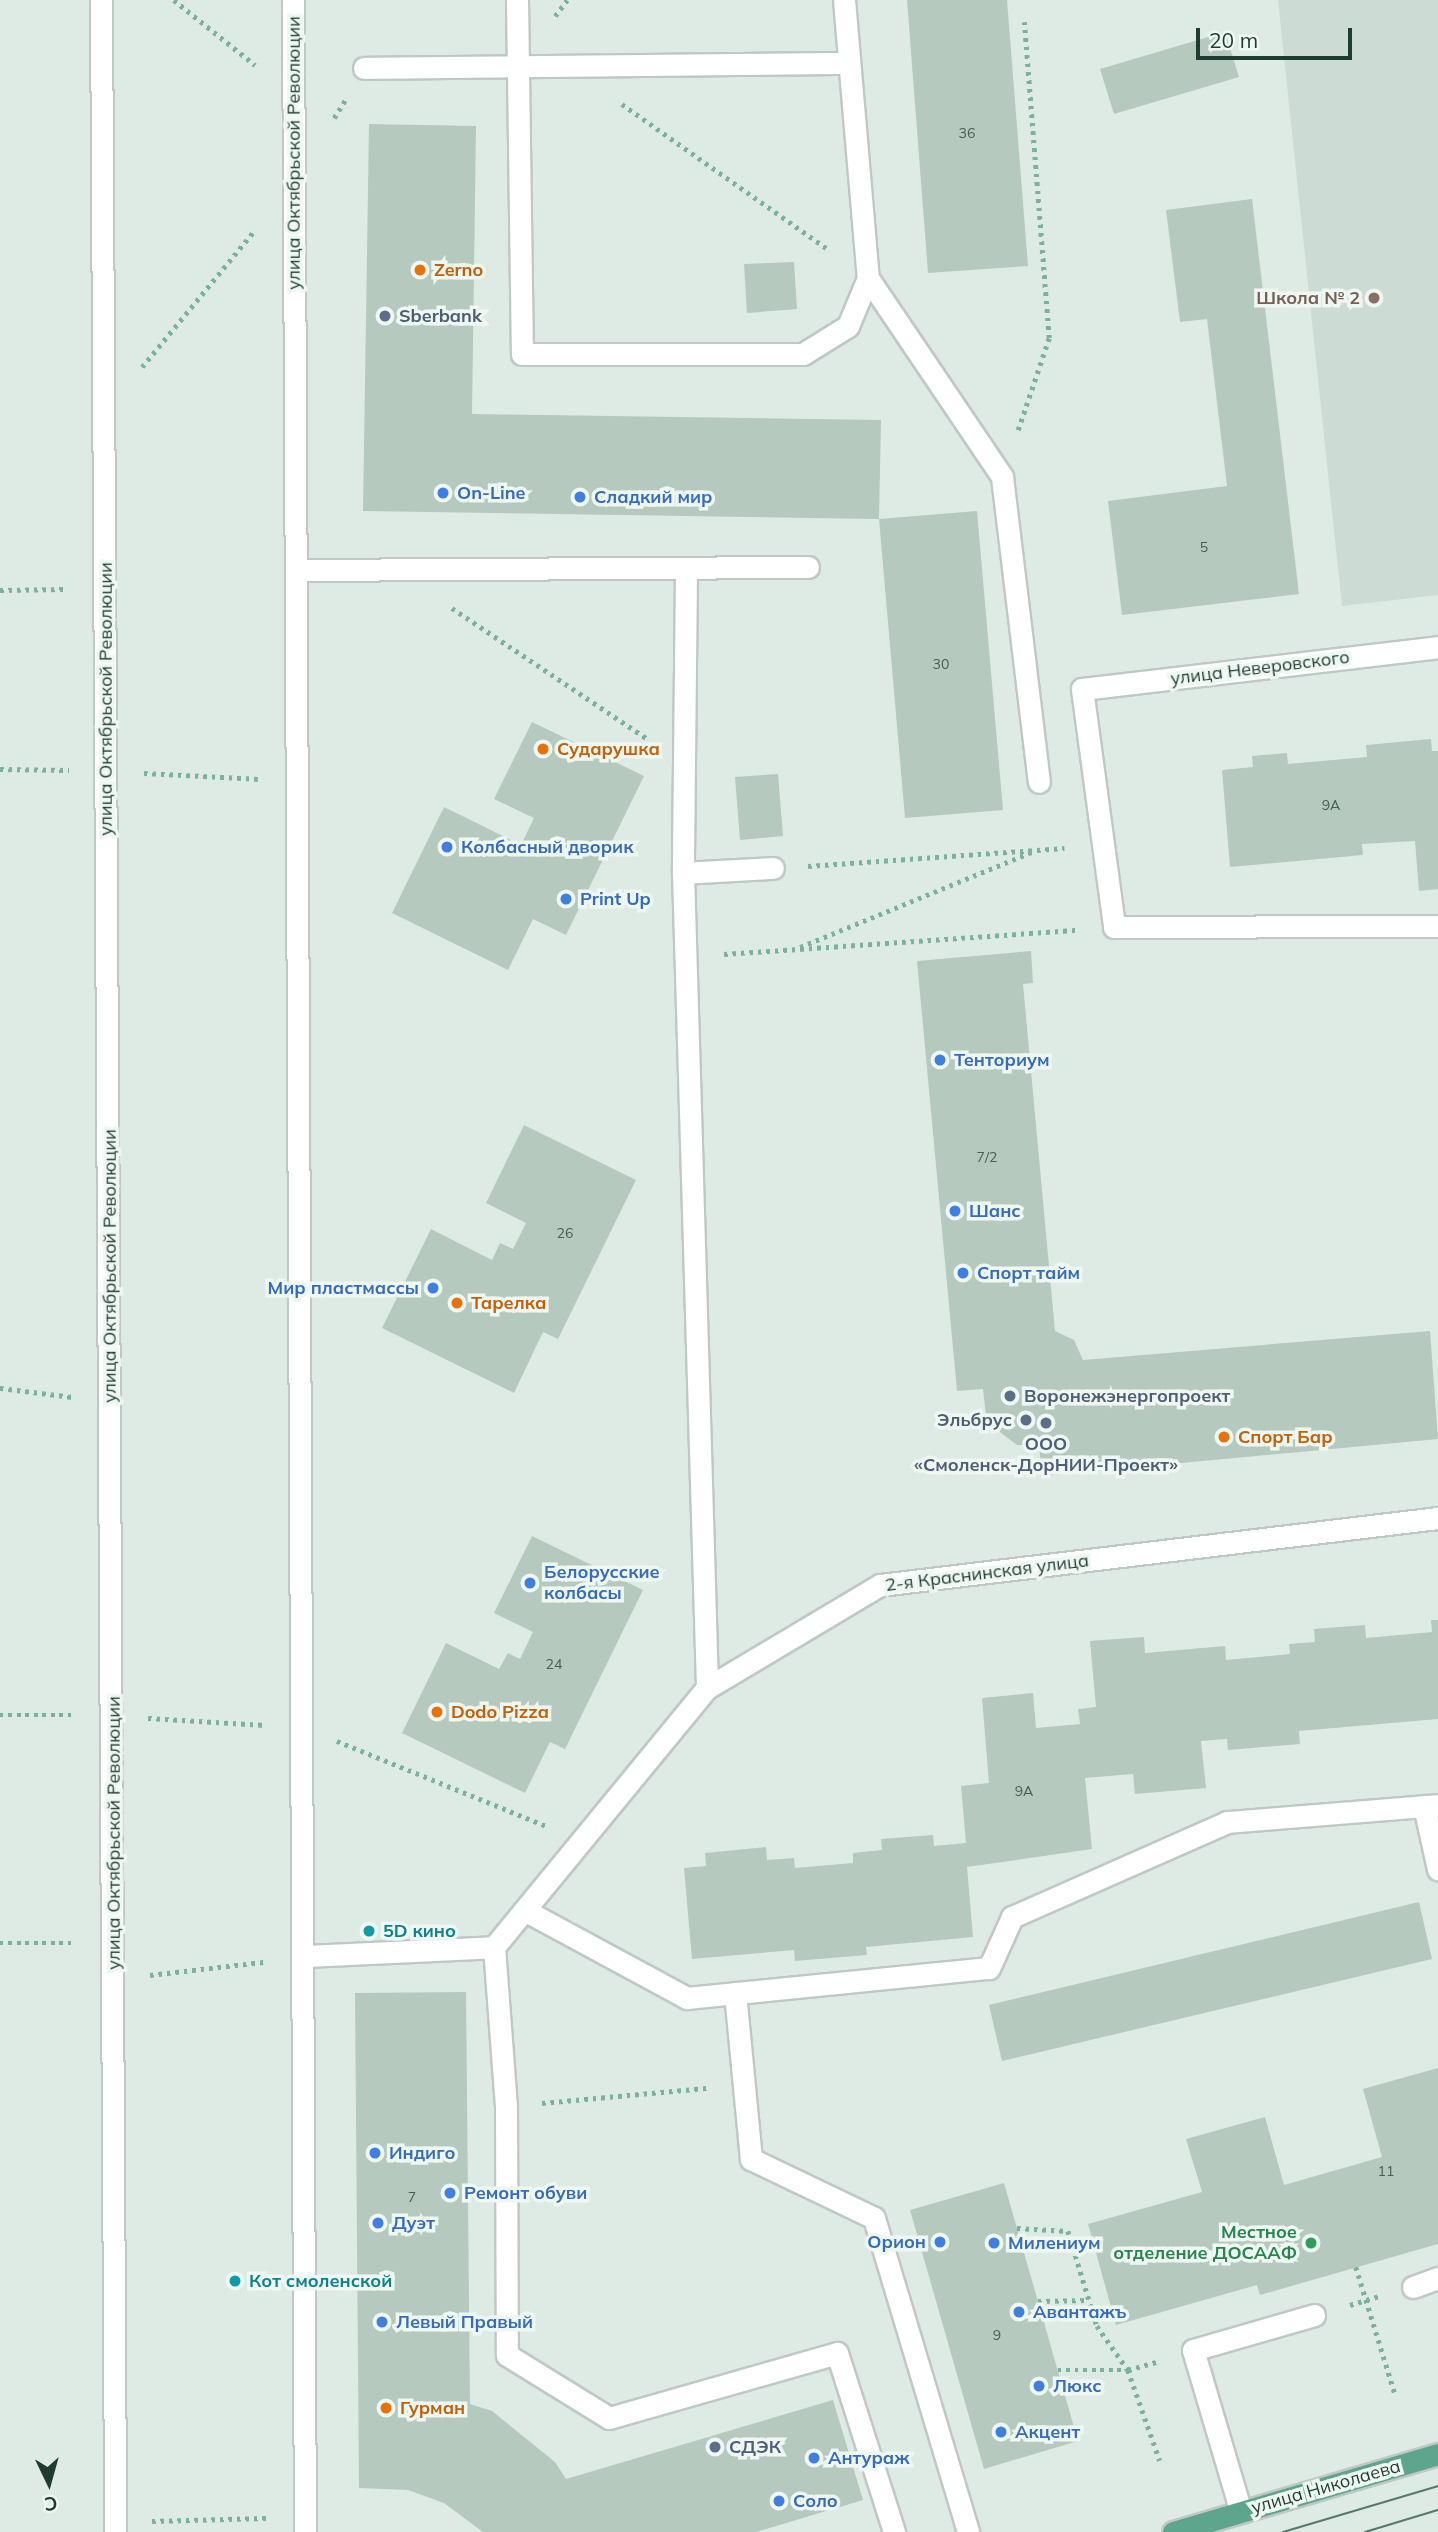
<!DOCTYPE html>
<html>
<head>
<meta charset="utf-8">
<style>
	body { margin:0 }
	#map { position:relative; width:1438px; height:2532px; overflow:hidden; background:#ddebe4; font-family:Mulish,sans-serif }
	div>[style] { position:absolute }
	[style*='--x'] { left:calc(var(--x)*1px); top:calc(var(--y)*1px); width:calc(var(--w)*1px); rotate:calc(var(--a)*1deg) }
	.built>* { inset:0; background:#ccdbd3 }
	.building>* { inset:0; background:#b6c9bf }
	.path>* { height:4.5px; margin-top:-2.25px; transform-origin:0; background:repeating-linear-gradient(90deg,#7bb29c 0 3.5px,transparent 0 8.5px) }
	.roads { filter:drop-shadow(2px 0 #c0c8c5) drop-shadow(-2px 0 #c0c8c5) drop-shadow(0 2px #c0c8c5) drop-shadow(0 -2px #c0c8c5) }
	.service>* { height:21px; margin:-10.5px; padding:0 10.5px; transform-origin:10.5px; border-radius:10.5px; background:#fff }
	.pedestrian>* { height:21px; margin:-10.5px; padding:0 10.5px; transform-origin:10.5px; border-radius:10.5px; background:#fff }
	.minor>* { height:21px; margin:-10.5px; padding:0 10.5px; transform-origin:10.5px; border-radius:10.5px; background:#fff }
	.primary>* { height:21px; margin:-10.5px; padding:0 10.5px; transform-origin:10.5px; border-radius:10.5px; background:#5da58d }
	.tram>* { height:2px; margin:-1px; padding:0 1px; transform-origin:1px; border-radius:1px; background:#57786d }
	.dots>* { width:19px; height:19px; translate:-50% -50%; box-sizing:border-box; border:4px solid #eef7f2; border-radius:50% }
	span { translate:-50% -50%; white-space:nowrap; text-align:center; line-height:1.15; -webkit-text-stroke:7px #eef7f2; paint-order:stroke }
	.number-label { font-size:14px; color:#445f54 }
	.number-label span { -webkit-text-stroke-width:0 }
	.street-label { font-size:18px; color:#1e3c31 }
	.food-label { font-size:18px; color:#c56008; font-weight:700 }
	.left { translate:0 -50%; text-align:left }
	.education-label { font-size:18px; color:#785e54; font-weight:700 }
	.right { translate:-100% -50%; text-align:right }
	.service-label { font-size:18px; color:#4e5e75; font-weight:700 }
	.shop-label { font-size:18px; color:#366cbe; font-weight:700 }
	.culture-label { font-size:18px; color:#0d838f; font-weight:700 }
	.leisure-label { font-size:18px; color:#27864d; font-weight:700 }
	.north { position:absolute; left:14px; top:2448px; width:70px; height:70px; -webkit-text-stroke:5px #eef7f2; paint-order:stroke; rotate:175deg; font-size:19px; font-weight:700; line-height:28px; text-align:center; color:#1e3c31 }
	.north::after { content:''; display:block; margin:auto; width:24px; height:32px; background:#1e3c31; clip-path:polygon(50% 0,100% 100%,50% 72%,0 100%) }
	.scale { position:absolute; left:1196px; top:28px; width:156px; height:32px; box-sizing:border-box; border:4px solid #1e3c31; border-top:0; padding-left:9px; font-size:21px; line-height:24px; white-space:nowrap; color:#1e3c31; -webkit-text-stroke:5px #eef7f2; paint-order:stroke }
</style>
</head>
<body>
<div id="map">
	<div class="built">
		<div style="clip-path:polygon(1278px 0,1438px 0,1438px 595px,1342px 606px)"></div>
	</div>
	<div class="building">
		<div style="clip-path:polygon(907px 0,1007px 0,1028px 266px,928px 273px)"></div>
		<div style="clip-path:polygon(1225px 32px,1239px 77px,1114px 114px,1100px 69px)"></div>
		<div style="clip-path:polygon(369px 124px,476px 126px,472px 414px,881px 420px,879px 519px,977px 511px,1003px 810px,905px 818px,879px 519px,363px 511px)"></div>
		<div style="clip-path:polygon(1252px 199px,1299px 594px,1122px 615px,1108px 501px,1227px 486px,1207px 319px,1180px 322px,1166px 210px)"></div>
		<div style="clip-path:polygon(794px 262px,797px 309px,747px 313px,744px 264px)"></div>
		<div style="clip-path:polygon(532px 722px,644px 776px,566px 935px,533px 919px,508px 970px,392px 913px,444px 807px,521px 845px,534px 818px,494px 799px)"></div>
		<div style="clip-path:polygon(1431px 739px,1432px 751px,1438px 751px,1438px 889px,1419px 891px,1415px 841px,1362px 844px,1363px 855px,1230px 867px,1222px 770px,1253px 767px,1252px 756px,1287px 753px,1288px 764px,1367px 757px,1366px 745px)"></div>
		<div style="clip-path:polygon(778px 774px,783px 836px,740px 840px,735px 777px)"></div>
		<div style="clip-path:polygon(1031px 951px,1033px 983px,1023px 984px,1055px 1331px,1074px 1340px,1083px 1360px,1430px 1331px,1438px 1439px,1042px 1476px,1039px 1445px,1017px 1445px,1001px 1433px,986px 1416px,983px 1389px,957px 1391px,917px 961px)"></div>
		<div style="clip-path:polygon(524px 1125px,636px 1180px,558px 1339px,543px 1332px,514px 1393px,382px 1328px,431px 1229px,492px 1260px,500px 1243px,513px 1249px,526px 1223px,486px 1203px)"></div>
		<div style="clip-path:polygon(532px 1536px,643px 1590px,565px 1749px,550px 1742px,525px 1793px,402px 1733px,446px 1643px,499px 1669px,508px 1653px,520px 1659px,533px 1632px,494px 1613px)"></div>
		<div style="clip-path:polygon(1431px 1620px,1438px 1620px,1438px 1719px,1299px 1731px,1300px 1744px,1228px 1750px,1227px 1739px,1201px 1741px,1206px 1788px,1135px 1794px,1133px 1774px,1085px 1778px,1092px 1849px,967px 1867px,973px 1937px,866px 1947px,867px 1955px,795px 1961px,794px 1950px,692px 1959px,684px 1868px,706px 1866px,705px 1853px,766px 1847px,767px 1860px,794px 1858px,795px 1868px,853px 1863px,853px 1853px,882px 1850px,881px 1839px,933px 1835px,934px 1846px,966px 1843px,961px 1786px,989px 1783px,982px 1698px,1033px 1693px,1036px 1728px,1080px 1724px,1078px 1709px,1096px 1707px,1090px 1641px,1144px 1637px,1145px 1653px,1225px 1646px,1226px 1660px,1290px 1654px,1289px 1644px,1315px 1642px,1314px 1629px,1365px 1625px,1366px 1638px,1432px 1632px)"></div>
		<div style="clip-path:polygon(1419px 1902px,1432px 1959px,1002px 2061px,989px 2005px)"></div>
		<div style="clip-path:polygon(466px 1992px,470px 2404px,492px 2411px,555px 2462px,566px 2479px,833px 2400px,863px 2500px,756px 2532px,483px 2532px,444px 2503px,408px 2490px,359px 2488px,355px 1993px)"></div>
		<div style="clip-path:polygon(1438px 2068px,1438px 2244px,1260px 2295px,1257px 2285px,1116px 2325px,1088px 2224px,1202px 2192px,1186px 2139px,1265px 2117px,1284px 2185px,1382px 2157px,1363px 2089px)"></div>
		<div style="clip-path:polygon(1004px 2183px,1078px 2441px,984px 2469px,910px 2210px)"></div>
	</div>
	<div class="path">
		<div style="--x:174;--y:0;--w:104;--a:38.7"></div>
		<div style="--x:555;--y:16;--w:20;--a:-53"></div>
		<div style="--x:622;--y:104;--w:250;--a:35.2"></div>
		<div style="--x:334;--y:118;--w:22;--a:-58"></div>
		<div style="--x:142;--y:367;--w:176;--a:-50.5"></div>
		<div style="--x:1018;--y:430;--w:97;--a:-71.4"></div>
		<div style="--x:1049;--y:338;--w:317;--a:-94.5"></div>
		<div style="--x:0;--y:590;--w:66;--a:-0.9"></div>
		<div style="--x:452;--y:608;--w:234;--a:33.8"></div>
		<div style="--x:0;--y:769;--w:69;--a:0.8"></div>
		<div style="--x:144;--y:773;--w:114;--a:3"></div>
		<div style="--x:808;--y:866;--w:257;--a:-4"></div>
		<div style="--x:800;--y:947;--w:251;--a:-22.3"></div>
		<div style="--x:724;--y:954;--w:355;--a:-3.9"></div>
		<div style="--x:0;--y:1388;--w:73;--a:7.1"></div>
		<div style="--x:0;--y:1715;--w:73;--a:0"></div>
		<div style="--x:148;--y:1718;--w:117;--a:3.4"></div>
		<div style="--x:337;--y:1741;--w:226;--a:22.1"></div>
		<div style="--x:0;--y:1943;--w:76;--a:0"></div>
		<div style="--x:150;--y:1975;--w:114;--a:-6.6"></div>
		<div style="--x:542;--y:2103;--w:167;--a:-5.2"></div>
		<div style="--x:1017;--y:2228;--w:51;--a:3.4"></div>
		<div style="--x:1068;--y:2231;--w:99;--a:73"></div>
		<div style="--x:1097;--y:2326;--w:54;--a:54.8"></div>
		<div style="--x:1128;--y:2370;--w:96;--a:70.6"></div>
		<div style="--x:1356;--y:2267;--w:133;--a:72.9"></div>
		<div style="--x:1038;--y:2301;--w:51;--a:-1.1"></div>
		<div style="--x:1350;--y:2305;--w:30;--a:-17"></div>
		<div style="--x:1058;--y:2370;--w:70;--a:0"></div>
		<div style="--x:1128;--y:2370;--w:32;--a:-16"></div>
		<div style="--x:152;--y:2521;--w:117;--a:-1.5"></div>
	</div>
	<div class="roads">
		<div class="service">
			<div style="--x:517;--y:0;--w:354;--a:89.2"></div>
			<div style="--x:522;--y:354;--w:281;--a:0"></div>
			<div style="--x:803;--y:354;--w:53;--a:-31.9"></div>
			<div style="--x:848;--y:326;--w:52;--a:-67.4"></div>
			<div style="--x:844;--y:0;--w:279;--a:85.1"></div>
			<div style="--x:868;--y:278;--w:240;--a:56"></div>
			<div style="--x:1002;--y:477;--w:307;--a:83.1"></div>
			<div style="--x:364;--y:68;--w:485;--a:-0.6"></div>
			<div style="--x:297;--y:570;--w:511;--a:-0.34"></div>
			<div style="--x:686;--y:571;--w:302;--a:90.6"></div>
			<div style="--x:683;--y:873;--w:815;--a:88.31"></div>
			<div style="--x:1082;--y:689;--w:240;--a:82.3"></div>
			<div style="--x:1114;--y:927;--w:324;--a:-0.2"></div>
			<div style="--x:683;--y:873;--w:90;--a:-3.2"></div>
			<div style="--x:1424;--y:1806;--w:65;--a:77.5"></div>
			<div style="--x:526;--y:1911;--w:183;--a:28.4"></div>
			<div style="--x:687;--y:1998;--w:303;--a:-5.7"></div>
			<div style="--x:989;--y:1968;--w:56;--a:-65.7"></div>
			<div style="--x:1012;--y:1917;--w:235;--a:-23.8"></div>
			<div style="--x:1227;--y:1822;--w:212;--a:-4.6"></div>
			<div style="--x:494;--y:1947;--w:159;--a:85.7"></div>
			<div style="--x:506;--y:2106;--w:249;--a:89.8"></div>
			<div style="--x:507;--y:2355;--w:120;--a:31.7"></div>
			<div style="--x:609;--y:2418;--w:237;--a:-15.9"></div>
			<div style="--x:837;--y:2353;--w:188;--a:72.3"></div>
			<div style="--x:735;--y:1993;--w:167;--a:84.5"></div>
			<div style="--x:751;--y:2159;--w:136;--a:25.6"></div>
			<div style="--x:874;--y:2218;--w:328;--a:73.3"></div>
			<div style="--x:1413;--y:2287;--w:27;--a:-20"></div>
			<div style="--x:1241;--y:2512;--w:169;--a:-106.5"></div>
			<div style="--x:1193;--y:2350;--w:126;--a:-16.1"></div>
		</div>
		<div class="pedestrian">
			<div style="--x:101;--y:0;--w:2532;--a:89.68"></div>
			<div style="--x:293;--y:0;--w:2532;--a:89.73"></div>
		</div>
		<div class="minor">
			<div style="--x:1082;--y:689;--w:358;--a:-6.7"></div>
			<div style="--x:306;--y:1956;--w:188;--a:-2.7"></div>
			<div style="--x:494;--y:1947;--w:335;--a:-50.6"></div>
			<div style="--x:707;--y:1688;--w:201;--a:-30.8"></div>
			<div style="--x:880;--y:1585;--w:562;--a:-6.85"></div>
		</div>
		<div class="primary">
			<div style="--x:1173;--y:2532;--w:276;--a:-16.4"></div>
		</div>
	</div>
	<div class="tram">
		<div style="--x:1283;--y:2532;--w:162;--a:-16.5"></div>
		<div style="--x:1365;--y:2532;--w:76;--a:-16.8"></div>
	</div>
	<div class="dots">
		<div style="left:420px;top:270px;background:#e8710a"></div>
		<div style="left:1374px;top:298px;background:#8d6e63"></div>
		<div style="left:385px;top:316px;background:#5c6f8a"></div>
		<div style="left:443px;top:493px;background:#3f7fe0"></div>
		<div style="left:580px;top:497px;background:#3f7fe0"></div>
		<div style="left:543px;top:749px;background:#e8710a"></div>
		<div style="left:447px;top:847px;background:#3f7fe0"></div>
		<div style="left:566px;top:899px;background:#3f7fe0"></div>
		<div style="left:940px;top:1060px;background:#3f7fe0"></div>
		<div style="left:955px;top:1211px;background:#3f7fe0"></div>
		<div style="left:963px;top:1273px;background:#3f7fe0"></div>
		<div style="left:433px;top:1288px;background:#3f7fe0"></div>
		<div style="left:457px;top:1303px;background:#e8710a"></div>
		<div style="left:1010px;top:1396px;background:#5c6f8a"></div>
		<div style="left:1026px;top:1420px;background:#5c6f8a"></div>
		<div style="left:1046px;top:1423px;background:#5c6f8a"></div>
		<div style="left:1224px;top:1437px;background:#e8710a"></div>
		<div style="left:530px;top:1583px;background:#3f7fe0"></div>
		<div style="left:437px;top:1712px;background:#e8710a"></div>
		<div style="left:369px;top:1931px;background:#0f9aa8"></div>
		<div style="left:375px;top:2153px;background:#3f7fe0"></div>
		<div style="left:450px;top:2193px;background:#3f7fe0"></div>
		<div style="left:378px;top:2223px;background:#3f7fe0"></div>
		<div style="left:940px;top:2242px;background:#3f7fe0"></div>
		<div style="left:994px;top:2243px;background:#3f7fe0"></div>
		<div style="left:1311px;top:2243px;background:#2e9e5b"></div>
		<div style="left:235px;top:2281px;background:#0f9aa8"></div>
		<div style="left:1019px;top:2312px;background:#3f7fe0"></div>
		<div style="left:382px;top:2322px;background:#3f7fe0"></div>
		<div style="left:1039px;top:2386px;background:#3f7fe0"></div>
		<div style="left:386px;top:2408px;background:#e8710a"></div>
		<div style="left:1001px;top:2432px;background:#3f7fe0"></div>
		<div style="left:715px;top:2447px;background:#5c6f8a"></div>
		<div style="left:814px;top:2458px;background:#3f7fe0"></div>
		<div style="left:779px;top:2501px;background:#3f7fe0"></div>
	</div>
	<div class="number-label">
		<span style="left:967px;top:133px">36</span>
		<span style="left:1204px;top:547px">5</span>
		<span style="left:941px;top:664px">30</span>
		<span style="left:1331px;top:805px">9А</span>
		<span style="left:987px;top:1157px">7/2</span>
		<span style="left:565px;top:1233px">26</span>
		<span style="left:554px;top:1664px">24</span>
		<span style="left:1024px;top:1791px">9А</span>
		<span style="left:1386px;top:2171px">11</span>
		<span style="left:412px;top:2197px">7</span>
		<span style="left:997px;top:2335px">9</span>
	</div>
	<div class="street-label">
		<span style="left:294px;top:153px;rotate:-90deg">улица Октябрьской Революции</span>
		<span style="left:1260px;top:668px;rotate:-7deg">улица Неверовского</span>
		<span style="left:106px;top:699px;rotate:-90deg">улица Октябрьской Революции</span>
		<span style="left:110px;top:1266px;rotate:-90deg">улица Октябрьской Революции</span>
		<span style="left:987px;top:1573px;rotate:-7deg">2-я Краснинская улица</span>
		<span style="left:114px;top:1833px;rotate:-90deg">улица Октябрьской Революции</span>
		<span style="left:1326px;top:2487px;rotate:-16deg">улица Николаева</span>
	</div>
	<div class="food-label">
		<span class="left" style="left:434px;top:270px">Zerno</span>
		<span class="left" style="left:557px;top:749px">Сударушка</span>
		<span class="left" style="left:471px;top:1303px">Тарелка</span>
		<span class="left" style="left:1238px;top:1437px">Спорт Бар</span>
		<span class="left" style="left:451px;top:1712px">Dodo Pizza</span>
		<span class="left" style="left:400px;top:2408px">Гурман</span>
	</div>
	<div class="education-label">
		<span class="right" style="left:1360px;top:298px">Школа № 2</span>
	</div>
	<div class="service-label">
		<span class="left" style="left:399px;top:316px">Sberbank</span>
		<span class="left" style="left:1024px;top:1396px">Воронежэнергопроект</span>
		<span class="right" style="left:1012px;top:1420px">Эльбрус</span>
		<span style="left:1046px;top:1455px">ООО<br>«Смоленск-ДорНИИ-Проект»</span>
		<span class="left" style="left:729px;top:2447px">СДЭК</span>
	</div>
	<div class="shop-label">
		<span class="left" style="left:457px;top:493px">On-Line</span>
		<span class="left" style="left:594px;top:497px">Сладкий мир</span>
		<span class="left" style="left:461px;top:847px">Колбасный дворик</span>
		<span class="left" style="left:580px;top:899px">Print Up</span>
		<span class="left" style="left:954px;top:1060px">Тенториум</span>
		<span class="left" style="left:969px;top:1211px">Шанс</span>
		<span class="left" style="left:977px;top:1273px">Спорт тайм</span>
		<span class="right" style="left:419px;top:1288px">Мир пластмассы</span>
		<span class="left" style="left:544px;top:1583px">Белорусские<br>колбасы</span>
		<span class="left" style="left:389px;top:2153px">Индиго</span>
		<span class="left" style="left:464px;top:2193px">Ремонт обуви</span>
		<span class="left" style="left:392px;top:2223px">Дуэт</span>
		<span class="right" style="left:926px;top:2242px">Орион</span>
		<span class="left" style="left:1008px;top:2243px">Милениум</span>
		<span class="left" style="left:1033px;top:2312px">Авантажъ</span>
		<span class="left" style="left:396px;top:2322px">Левый Правый</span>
		<span class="left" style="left:1053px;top:2386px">Люкс</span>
		<span class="left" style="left:1015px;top:2432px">Акцент</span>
		<span class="left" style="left:828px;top:2458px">Антураж</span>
		<span class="left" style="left:793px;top:2501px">Соло</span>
	</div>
	<div class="culture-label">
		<span class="left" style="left:383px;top:1931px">5D кино</span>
		<span class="left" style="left:249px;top:2281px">Кот смоленской</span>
	</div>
	<div class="leisure-label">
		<span class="right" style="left:1297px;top:2243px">Местное<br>отделение ДОСААФ</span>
	</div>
	<div class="north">С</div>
	<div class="scale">20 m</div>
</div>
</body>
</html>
